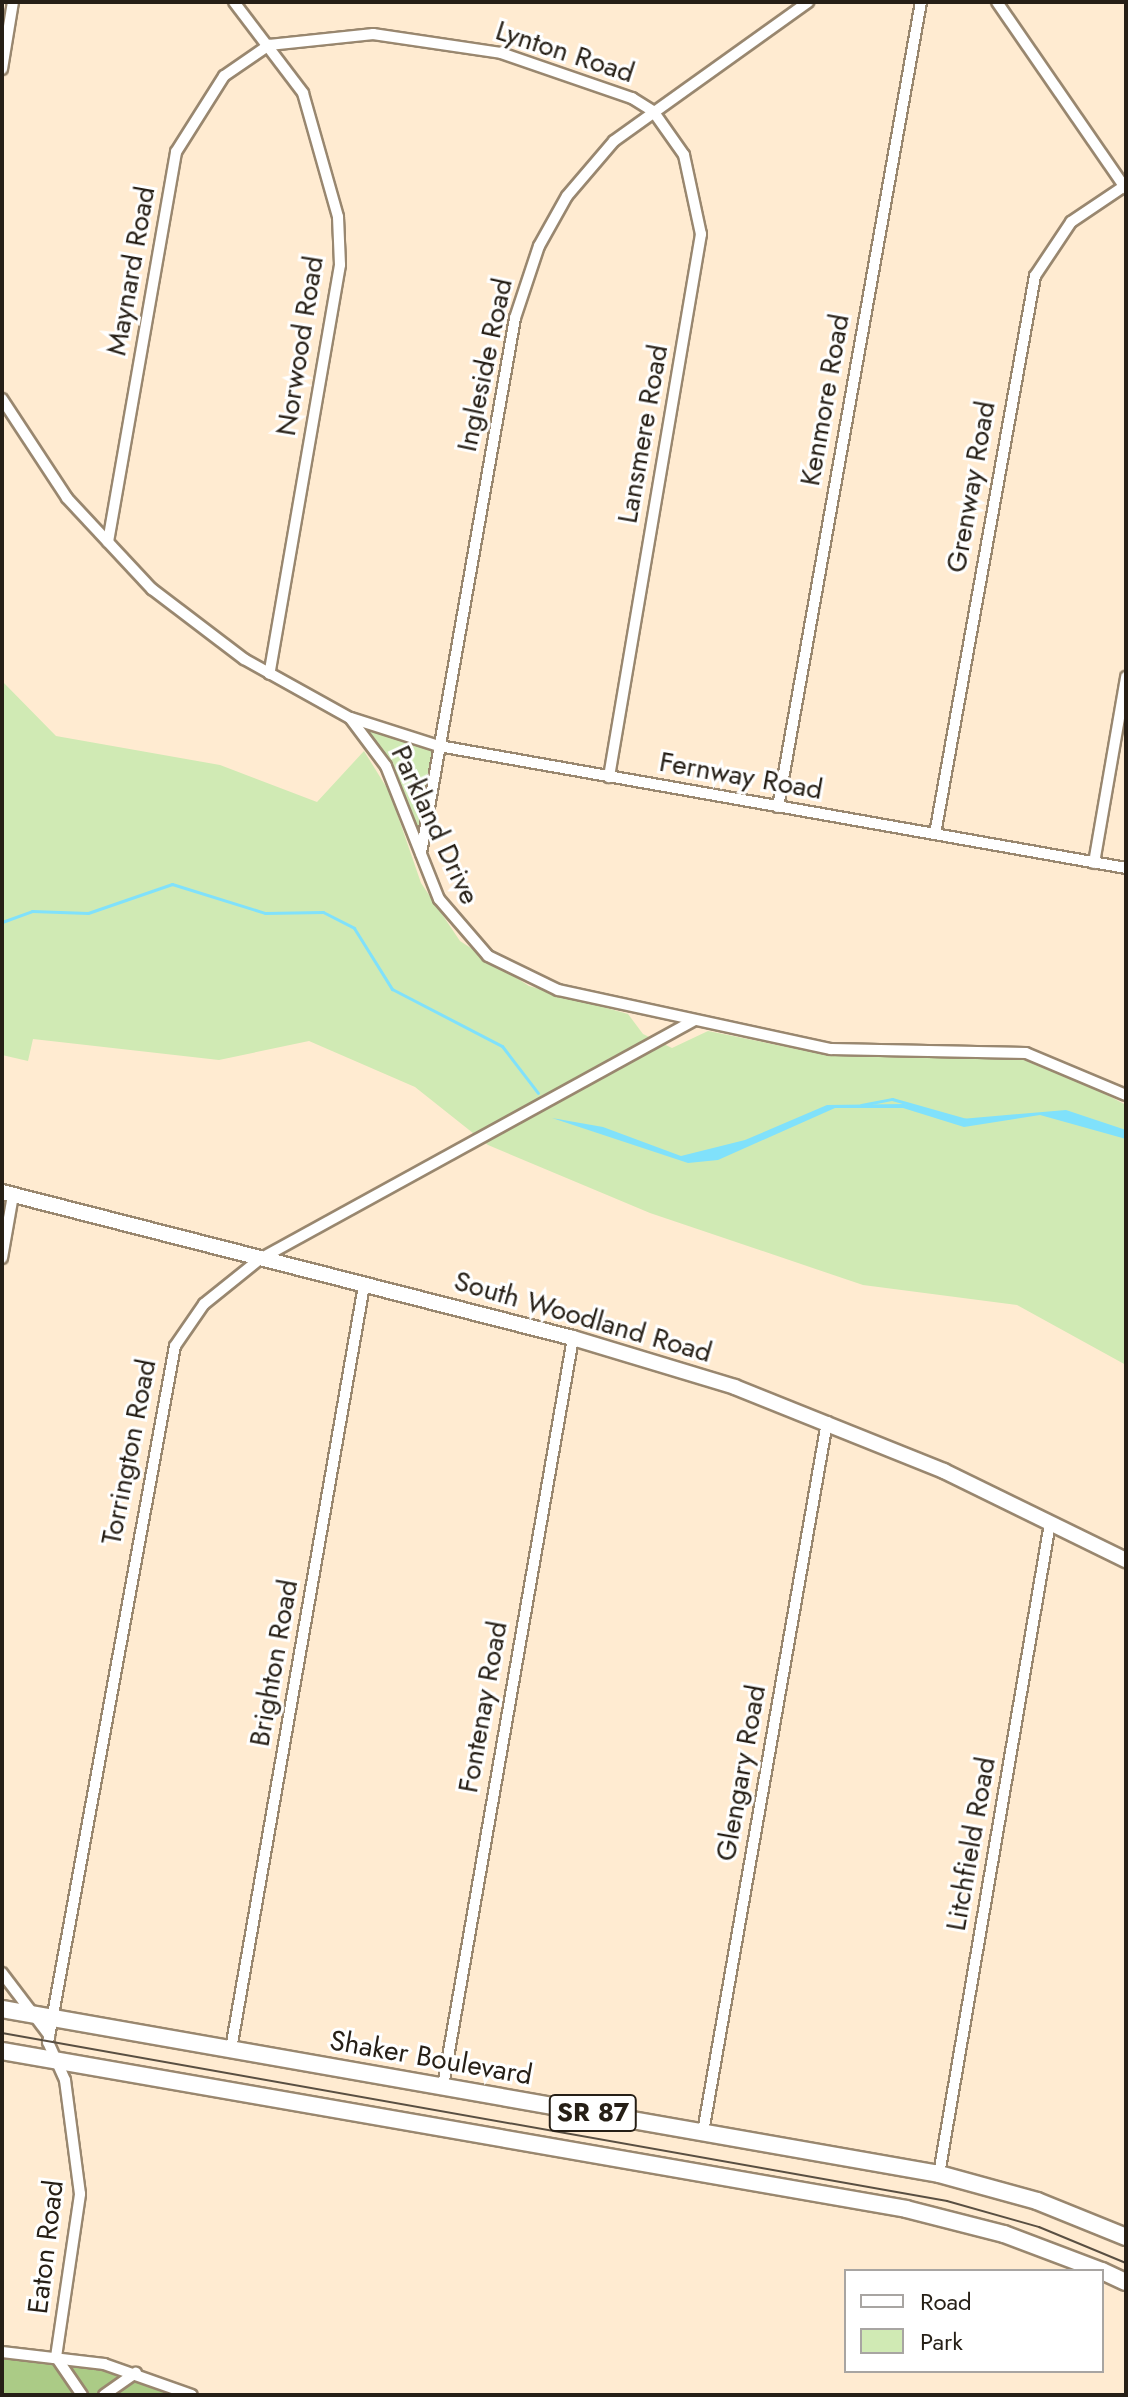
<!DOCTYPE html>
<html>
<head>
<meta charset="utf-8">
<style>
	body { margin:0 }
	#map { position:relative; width:1128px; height:2397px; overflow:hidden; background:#ffebd1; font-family:Jost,sans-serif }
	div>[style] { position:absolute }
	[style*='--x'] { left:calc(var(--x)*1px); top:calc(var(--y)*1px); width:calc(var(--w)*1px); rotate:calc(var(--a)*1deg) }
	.green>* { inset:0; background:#d0eab4 }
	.forest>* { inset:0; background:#abcb86 }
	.water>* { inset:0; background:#80e1fb }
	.stream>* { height:3px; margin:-1.5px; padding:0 1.5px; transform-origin:1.5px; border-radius:1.5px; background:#80e1fb }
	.roads { filter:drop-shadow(2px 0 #99876f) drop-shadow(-2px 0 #99876f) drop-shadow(0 2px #99876f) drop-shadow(0 -2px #99876f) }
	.street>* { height:10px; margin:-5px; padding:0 5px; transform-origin:5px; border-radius:5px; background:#fff }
	.secondary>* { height:14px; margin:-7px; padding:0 7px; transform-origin:7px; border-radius:7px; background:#fff }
	.primary>* { height:16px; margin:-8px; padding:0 8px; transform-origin:8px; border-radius:8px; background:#fff }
	.tram>* { height:2px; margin:-1px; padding:0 1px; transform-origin:1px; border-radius:1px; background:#594f42 }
	span { translate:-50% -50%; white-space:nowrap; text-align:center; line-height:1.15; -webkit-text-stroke:6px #fff; paint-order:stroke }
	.shield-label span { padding:2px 6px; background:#fff; border:2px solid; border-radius:6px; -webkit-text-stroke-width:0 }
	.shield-label { font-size:26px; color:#261f16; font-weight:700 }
	.street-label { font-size:28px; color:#261f16 }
	.frame { position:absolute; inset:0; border:4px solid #261f16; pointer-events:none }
	.legend { position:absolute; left:844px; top:2269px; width:260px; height:104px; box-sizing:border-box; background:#fff; border:2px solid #a8a5a2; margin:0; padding:10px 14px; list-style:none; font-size:24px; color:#261f16 }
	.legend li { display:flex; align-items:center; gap:16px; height:40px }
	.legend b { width:40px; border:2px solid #a8a5a2 }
</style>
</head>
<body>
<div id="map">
	<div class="green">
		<div style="clip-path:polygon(2px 681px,56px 736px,220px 765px,317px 802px,364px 751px,390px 793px,421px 883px,460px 941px,529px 986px,628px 1014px,643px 1034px,672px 1048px,708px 1031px,827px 1055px,1018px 1059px,1051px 1065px,1126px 1105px,1126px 1365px,1017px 1305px,863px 1285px,650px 1213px,488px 1145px,415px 1087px,309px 1041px,219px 1060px,33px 1039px,28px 1061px,2px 1055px)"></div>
		<div style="clip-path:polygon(350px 718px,439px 746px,420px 859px,386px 766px)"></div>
	</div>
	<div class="forest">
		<div style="clip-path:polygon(2px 2352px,82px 2360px,192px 2395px,2px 2395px)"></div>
	</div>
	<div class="water">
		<div style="clip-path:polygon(904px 1104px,961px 1119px,1066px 1110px,1126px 1130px,1126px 1139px,1040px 1115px,964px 1127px,903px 1108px,835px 1108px,718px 1160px,688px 1163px,552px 1118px,603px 1127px,681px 1156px,745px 1140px,827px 1105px)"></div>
	</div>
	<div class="stream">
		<div style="--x:2;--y:922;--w:32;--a:-20"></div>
		<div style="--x:32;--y:911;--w:56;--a:2"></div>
		<div style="--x:88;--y:913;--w:89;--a:-19"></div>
		<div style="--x:172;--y:884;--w:97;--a:17.3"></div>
		<div style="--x:265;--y:913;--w:58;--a:-1"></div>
		<div style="--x:323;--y:912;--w:35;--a:27"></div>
		<div style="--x:354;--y:928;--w:72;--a:58.1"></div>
		<div style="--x:392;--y:989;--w:124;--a:27.4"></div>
		<div style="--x:502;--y:1046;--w:59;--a:52.5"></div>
		<div style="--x:861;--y:1105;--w:32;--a:-11"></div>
		<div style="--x:892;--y:1099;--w:77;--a:15.8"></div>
	</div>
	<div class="roads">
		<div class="street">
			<div style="--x:234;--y:2;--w:114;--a:52.8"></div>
			<div style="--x:303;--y:93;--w:129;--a:74.2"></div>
			<div style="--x:338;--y:217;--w:48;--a:87.6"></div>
			<div style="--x:340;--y:265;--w:415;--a:99.8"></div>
			<div style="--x:997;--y:2;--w:227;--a:55.4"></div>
			<div style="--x:2;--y:69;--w:68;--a:-80.7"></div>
			<div style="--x:2;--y:399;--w:118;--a:56.7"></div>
			<div style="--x:67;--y:498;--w:125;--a:47"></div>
			<div style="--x:152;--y:589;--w:116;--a:37.3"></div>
			<div style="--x:244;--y:659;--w:121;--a:29.1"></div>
			<div style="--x:350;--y:718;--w:60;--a:53.1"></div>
			<div style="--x:386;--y:766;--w:143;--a:68.3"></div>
			<div style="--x:439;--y:899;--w:75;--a:49.3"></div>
			<div style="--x:488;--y:956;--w:78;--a:25.9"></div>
			<div style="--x:558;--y:990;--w:279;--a:12.2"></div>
			<div style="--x:831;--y:1049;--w:195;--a:1.2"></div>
			<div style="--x:1026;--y:1053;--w:108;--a:22.8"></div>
			<div style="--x:108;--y:542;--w:396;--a:-80.1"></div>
			<div style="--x:176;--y:152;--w:90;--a:-57.7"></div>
			<div style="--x:224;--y:76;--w:55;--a:-34.6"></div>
			<div style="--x:269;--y:45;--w:105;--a:-6"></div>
			<div style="--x:373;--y:34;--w:129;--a:8.4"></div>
			<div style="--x:501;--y:53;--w:139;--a:19"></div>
			<div style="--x:632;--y:98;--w:25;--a:32"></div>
			<div style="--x:653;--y:111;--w:54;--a:54.8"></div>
			<div style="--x:684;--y:155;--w:81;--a:77.9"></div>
			<div style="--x:701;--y:234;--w:551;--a:99.62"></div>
			<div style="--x:351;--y:718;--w:92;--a:17.7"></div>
			<div style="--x:439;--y:746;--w:698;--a:10.07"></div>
			<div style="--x:778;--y:807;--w:818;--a:-79.93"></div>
			<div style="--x:935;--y:834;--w:567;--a:-79.84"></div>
			<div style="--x:1035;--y:276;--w:65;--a:-56.3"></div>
			<div style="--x:1071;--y:222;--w:66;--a:-33.9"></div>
			<div style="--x:421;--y:853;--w:543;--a:-80.03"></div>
			<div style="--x:515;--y:318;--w:76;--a:-71.6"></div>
			<div style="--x:539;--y:246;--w:57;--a:-60.8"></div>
			<div style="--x:567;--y:196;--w:72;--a:-49.5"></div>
			<div style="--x:614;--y:141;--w:239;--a:-35.6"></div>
			<div style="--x:1094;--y:863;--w:189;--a:-80.2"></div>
			<div style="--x:2;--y:1258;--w:64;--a:-80.1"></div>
			<div style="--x:2;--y:1973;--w:78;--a:52.8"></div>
			<div style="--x:231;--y:2049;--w:775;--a:-80.12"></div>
			<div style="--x:443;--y:2086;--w:759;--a:-80.14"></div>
			<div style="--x:703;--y:2132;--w:721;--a:-80.09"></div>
			<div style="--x:939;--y:2174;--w:660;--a:-80.32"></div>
			<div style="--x:2;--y:2352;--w:103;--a:6.7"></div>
			<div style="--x:104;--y:2364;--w:93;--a:19.4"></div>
			<div style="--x:82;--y:2395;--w:46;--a:-124.4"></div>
			<div style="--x:56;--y:2357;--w:165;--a:-81.6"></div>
			<div style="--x:80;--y:2194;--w:115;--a:-97.5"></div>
			<div style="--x:65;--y:2080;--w:42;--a:-114.1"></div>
			<div style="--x:48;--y:2042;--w:707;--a:-79.66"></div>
			<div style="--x:175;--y:1346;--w:51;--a:-55.4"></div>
			<div style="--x:204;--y:1304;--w:72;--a:-38.8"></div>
			<div style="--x:260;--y:1259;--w:495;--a:-28.8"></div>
			<div style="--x:104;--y:2395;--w:39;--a:-35"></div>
		</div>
		<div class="secondary">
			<div style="--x:2;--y:1192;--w:589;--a:14.34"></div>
			<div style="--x:573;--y:1338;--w:169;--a:16.8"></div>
			<div style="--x:735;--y:1387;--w:225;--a:21.9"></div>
			<div style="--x:944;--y:1471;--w:203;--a:26.1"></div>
		</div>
		<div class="primary">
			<div style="--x:2;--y:2009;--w:951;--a:9.99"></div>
			<div style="--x:939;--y:2174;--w:102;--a:15.4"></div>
			<div style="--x:1037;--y:2201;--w:96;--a:22"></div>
			<div style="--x:2;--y:2051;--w:918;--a:9.91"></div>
			<div style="--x:906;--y:2209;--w:101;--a:14.3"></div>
			<div style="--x:1004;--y:2234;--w:105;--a:20.7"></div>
			<div style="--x:1102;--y:2271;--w:26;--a:25"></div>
		</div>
	</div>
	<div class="tram">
		<div style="--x:2;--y:2033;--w:960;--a:10.08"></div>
		<div style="--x:947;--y:2201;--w:96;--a:15.8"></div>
		<div style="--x:1039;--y:2227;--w:94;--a:22.5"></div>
	</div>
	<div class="shield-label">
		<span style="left:593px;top:2113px">SR 87</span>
	</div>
	<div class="street-label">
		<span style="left:565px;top:52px;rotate:18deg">Lynton Road</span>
		<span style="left:131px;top:271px;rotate:-80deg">Maynard Road</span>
		<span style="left:300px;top:346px;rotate:-81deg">Norwood Road</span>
		<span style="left:485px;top:365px;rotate:-78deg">Ingleside Road</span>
		<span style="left:825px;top:400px;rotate:-80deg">Kenmore Road</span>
		<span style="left:643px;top:434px;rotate:-80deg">Lansmere Road</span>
		<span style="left:971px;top:487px;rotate:-80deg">Grenway Road</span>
		<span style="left:741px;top:776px;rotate:10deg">Fernway Road</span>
		<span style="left:435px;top:825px;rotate:65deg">Parkland Drive</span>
		<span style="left:583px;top:1317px;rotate:16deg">South Woodland Road</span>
		<span style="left:129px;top:1452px;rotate:-79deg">Torrington Road</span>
		<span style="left:274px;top:1663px;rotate:-80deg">Brighton Road</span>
		<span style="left:483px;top:1707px;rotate:-80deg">Fontenay Road</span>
		<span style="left:741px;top:1773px;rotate:-80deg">Glengary Road</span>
		<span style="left:971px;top:1844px;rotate:-80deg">Litchfield Road</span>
		<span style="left:431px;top:2058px;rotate:10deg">Shaker Boulevard</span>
		<span style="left:46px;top:2247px;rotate:-83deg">Eaton Road</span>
	</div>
	<div class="frame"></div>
	<ul class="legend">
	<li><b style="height:10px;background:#fff"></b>Road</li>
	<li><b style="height:22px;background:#d0eab4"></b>Park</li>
	</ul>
</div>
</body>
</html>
